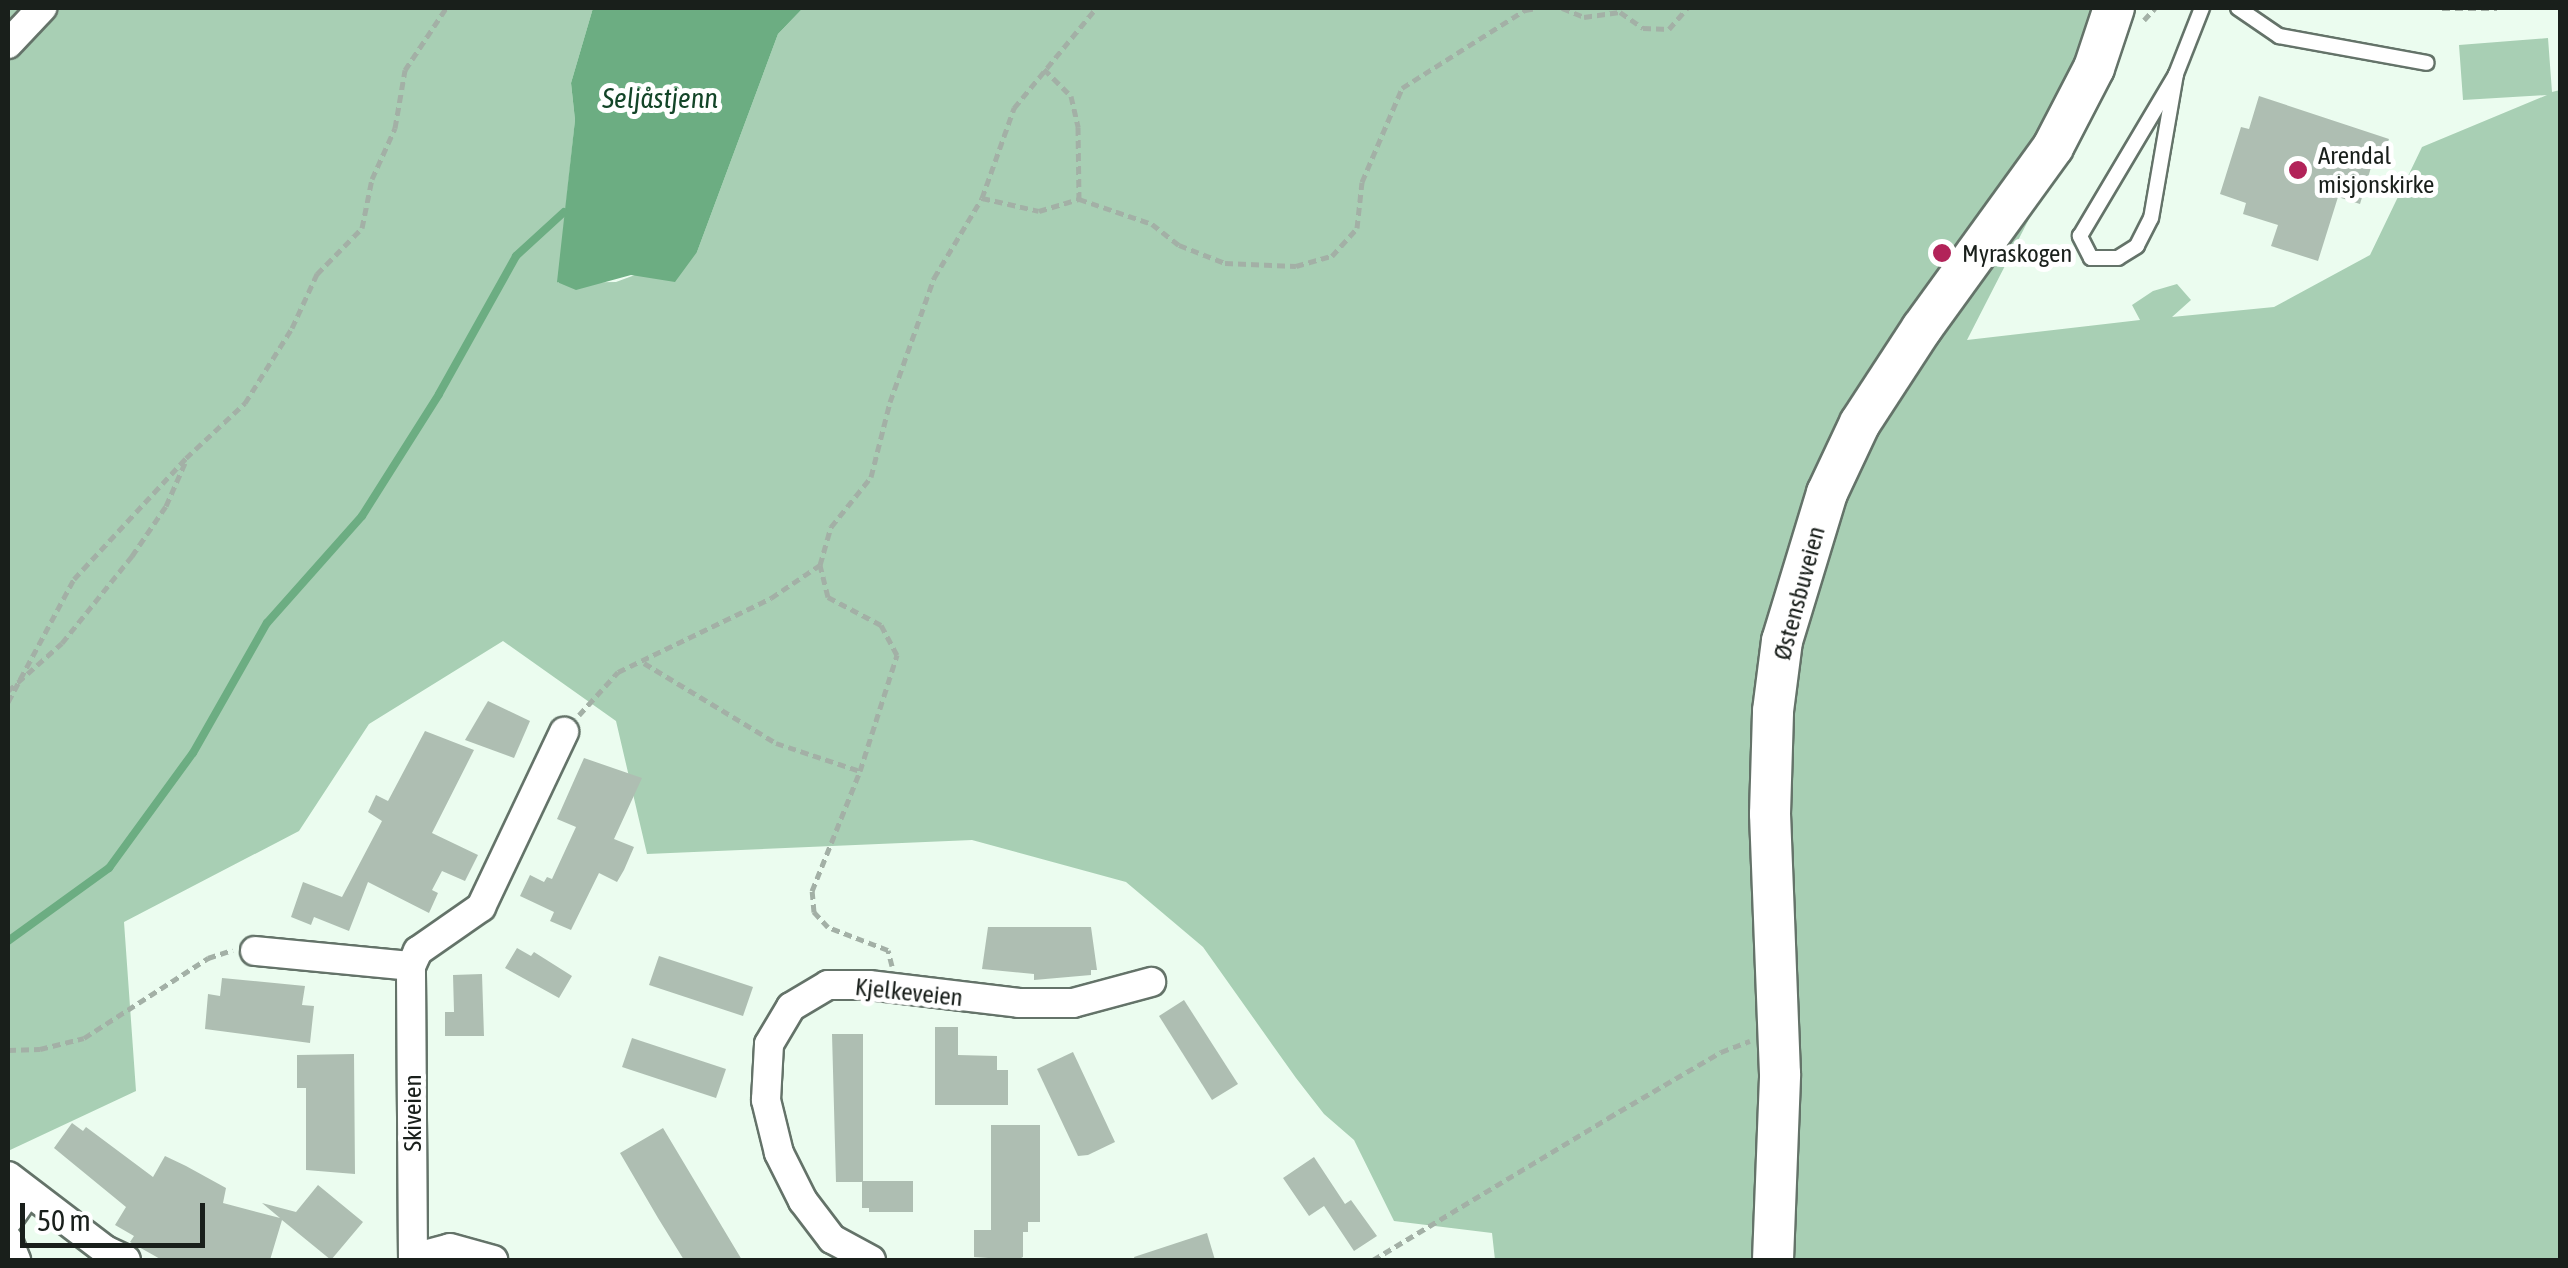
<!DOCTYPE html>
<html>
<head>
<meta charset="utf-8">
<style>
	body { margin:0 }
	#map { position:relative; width:2568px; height:1268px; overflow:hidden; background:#ebfcef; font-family:"Asap Condensed",sans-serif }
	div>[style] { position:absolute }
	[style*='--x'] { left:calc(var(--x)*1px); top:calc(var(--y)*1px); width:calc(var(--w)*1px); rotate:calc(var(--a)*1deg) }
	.green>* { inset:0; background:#a8cfb4 }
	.water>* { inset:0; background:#6cad82 }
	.stream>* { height:8px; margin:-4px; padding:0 4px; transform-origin:4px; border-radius:4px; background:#6cad82 }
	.building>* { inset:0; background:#aebeb2 }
	.path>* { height:5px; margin-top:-2.5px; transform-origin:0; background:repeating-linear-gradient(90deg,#a3b0a6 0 8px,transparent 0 13px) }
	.roads { filter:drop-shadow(2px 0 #647369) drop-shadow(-2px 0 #647369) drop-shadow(0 2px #647369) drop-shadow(0 -2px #647369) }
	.service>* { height:14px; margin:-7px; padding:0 7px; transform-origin:7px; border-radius:7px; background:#fff }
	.minor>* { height:28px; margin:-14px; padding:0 14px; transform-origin:14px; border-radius:14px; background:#fff }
	.secondary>* { height:40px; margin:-20px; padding:0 20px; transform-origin:20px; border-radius:20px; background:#fff }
	.dots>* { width:28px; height:28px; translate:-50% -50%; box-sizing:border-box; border:5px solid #fff; border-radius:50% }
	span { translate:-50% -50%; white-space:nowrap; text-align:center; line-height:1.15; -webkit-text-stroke:10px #fff; paint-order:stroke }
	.poi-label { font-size:25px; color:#191f1b }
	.left { translate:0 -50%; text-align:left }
	.street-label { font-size:25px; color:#191f1b }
	.water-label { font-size:28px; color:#134528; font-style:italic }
	.frame { position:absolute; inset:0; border:10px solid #191f1b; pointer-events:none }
	.scale { position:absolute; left:20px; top:1203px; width:185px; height:45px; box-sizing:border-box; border:5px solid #191f1b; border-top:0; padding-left:12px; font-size:30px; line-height:35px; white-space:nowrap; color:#191f1b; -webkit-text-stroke:8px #fff; paint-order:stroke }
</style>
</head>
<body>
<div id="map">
	<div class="green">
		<div style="clip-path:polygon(8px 8px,593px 8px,571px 83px,575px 120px,558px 283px,616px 282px,697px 252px,778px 34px,803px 8px,2137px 8px,1967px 340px,2140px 320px,2132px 305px,2153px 291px,2177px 284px,2191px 300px,2172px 317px,2274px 307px,2370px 255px,2422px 147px,2547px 95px,2463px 100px,2459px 45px,2548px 38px,2552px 92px,2560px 90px,2560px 1260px,1495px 1260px,1492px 1233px,1394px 1221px,1354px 1140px,1324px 1114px,1296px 1078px,1203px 947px,1126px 882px,972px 840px,647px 854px,616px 721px,503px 641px,369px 724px,299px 831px,124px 922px,136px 1091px,8px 1151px)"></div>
	</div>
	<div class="water">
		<div style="clip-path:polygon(593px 8px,803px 8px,778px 34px,697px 252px,675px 282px,631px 275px,576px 290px,557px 282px,575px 120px,571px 83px)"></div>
	</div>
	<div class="stream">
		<div style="--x:8;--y:941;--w:125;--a:-35.9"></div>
		<div style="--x:109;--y:868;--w:142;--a:-53.9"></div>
		<div style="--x:193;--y:753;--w:150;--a:-60.4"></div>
		<div style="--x:267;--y:623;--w:143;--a:-48.4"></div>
		<div style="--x:362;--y:516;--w:144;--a:-57.7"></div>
		<div style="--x:439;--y:394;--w:158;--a:-60.8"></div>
		<div style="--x:516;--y:256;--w:65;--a:-42.5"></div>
	</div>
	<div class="building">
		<div style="clip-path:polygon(2259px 96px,2389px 139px,2381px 163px,2373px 161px,2360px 204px,2338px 197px,2318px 261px,2271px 246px,2278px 225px,2243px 214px,2246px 203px,2220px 194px,2241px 127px,2249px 129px)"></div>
		<div style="clip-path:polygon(488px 701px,530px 721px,514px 758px,465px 740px)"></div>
		<div style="clip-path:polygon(425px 731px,474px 750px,432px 833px,478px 855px,465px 881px,442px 871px,432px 890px,438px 893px,429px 913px,368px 882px,349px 931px,314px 917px,311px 925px,291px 917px,303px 882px,342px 897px,382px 821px,368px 812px,376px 795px,388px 801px)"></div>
		<div style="clip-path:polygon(584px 758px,642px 778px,614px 839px,634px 847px,624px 870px,617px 882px,599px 873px,571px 930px,550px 921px,554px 912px,520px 896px,530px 875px,544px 882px,547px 877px,552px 879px,576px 827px,557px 819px)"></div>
		<div style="clip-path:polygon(988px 927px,1091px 927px,1097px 970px,1091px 970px,1091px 975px,1034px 980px,1034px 974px,982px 969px)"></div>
		<div style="clip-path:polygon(517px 948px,531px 956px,534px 952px,572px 976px,559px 998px,505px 968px)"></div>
		<div style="clip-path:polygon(659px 956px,753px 987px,743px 1016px,649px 985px)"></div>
		<div style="clip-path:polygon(482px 974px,484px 1036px,445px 1036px,445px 1012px,454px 1012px,453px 975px)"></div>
		<div style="clip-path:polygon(222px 978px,305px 986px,302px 1005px,314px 1006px,310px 1043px,205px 1029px,208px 994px,220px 996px)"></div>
		<div style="clip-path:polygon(1184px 1000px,1238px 1084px,1212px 1100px,1159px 1016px)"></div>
		<div style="clip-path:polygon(935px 1027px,958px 1027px,958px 1055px,997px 1056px,997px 1070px,1008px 1070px,1008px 1105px,935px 1105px)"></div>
		<div style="clip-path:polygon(832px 1034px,863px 1034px,863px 1181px,913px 1181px,913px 1212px,869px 1212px,869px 1208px,862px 1208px,862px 1182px,836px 1182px)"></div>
		<div style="clip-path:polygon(632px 1038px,726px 1069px,716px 1098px,622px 1067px)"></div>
		<div style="clip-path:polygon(1073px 1052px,1115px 1142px,1088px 1155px,1078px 1156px,1037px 1069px)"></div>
		<div style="clip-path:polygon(354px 1054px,355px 1174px,306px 1170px,306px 1088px,297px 1088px,297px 1055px)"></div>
		<div style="clip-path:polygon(72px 1123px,83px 1131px,86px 1127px,153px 1177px,165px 1156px,186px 1166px,226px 1188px,223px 1203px,280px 1218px,262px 1203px,296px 1212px,318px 1185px,363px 1222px,331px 1260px,282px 1220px,270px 1260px,162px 1260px,130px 1242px,134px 1236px,115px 1225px,126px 1207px,54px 1148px)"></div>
		<div style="clip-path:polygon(991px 1125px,1040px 1125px,1040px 1222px,1028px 1222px,1028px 1232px,1023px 1232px,1023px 1257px,1017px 1260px,974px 1257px,974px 1230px,991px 1230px)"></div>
		<div style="clip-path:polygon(663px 1128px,727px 1235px,742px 1260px,684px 1260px,658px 1218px,620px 1153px)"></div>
		<div style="clip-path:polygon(1314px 1157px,1345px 1204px,1351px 1200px,1377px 1236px,1354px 1251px,1324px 1206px,1309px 1216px,1283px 1178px)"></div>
		<div style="clip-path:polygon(1207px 1233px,1215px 1260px,1135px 1260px,1134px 1257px)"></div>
	</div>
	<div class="path">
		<div style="--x:1562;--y:8;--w:24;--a:22"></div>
		<div style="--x:1584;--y:17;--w:36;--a:-8"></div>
		<div style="--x:1620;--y:12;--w:28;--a:35"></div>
		<div style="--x:1643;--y:28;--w:26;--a:2"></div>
		<div style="--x:1669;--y:29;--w:28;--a:-49"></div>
		<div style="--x:2442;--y:8;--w:55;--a:0"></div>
		<div style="--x:2144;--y:20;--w:16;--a:-47"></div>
		<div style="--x:1044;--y:69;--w:38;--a:45"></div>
		<div style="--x:1071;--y:96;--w:32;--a:77"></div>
		<div style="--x:1078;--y:127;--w:72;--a:89.2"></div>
		<div style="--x:982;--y:198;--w:58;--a:12.8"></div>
		<div style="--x:1039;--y:211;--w:42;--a:-16.7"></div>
		<div style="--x:1079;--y:199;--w:77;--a:18.9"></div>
		<div style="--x:1152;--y:224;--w:34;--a:38"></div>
		<div style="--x:1179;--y:245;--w:49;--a:21.4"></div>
		<div style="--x:1225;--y:263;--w:71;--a:2.4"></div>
		<div style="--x:1296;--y:266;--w:37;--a:-16"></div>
		<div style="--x:1332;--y:256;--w:38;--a:-48"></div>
		<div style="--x:1357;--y:228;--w:46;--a:-83.8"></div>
		<div style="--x:1362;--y:182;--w:102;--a:-66.9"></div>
		<div style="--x:1402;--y:88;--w:146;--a:-32.4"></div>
		<div style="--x:1525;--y:10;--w:12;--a:-9"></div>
		<div style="--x:644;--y:663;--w:154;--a:31.2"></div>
		<div style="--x:776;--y:743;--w:89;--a:18.4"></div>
		<div style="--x:8;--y:691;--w:72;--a:-41.6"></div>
		<div style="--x:62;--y:643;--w:112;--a:-51.2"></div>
		<div style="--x:132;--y:556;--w:60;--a:-55.8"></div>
		<div style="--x:166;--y:506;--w:47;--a:-66.2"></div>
		<div style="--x:8;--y:702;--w:140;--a:-61.8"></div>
		<div style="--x:74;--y:579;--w:165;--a:-47.2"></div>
		<div style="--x:186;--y:458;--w:81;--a:-43"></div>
		<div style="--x:245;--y:403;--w:89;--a:-57.9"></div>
		<div style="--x:292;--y:328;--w:60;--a:-65.2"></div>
		<div style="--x:317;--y:274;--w:64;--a:-45.6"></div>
		<div style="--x:362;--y:228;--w:50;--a:-78.5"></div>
		<div style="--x:372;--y:179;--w:56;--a:-65.7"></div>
		<div style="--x:395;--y:128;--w:59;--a:-80.2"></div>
		<div style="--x:405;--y:70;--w:74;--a:-56.5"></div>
		<div style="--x:579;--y:715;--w:58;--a:-47.8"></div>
		<div style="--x:618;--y:672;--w:170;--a:-25.8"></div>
		<div style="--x:771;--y:598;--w:59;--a:-34"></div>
		<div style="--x:892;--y:966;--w:16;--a:-104"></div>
		<div style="--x:888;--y:950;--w:64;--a:-159"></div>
		<div style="--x:828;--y:927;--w:21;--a:-133"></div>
		<div style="--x:814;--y:912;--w:21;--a:-95"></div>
		<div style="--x:812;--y:891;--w:129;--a:-68.2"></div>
		<div style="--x:860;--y:771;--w:122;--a:-72.3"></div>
		<div style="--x:897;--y:655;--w:34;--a:-118"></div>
		<div style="--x:881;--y:625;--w:60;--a:-152.2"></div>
		<div style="--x:828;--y:597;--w:33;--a:-104"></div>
		<div style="--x:820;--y:565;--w:40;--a:-74"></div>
		<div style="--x:831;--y:527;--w:64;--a:-51.3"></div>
		<div style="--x:871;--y:477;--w:77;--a:-75.8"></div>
		<div style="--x:890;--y:402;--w:132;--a:-70.5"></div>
		<div style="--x:934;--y:278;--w:93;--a:-59"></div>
		<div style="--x:982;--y:198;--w:96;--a:-70.4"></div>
		<div style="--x:1014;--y:108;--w:129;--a:-50.6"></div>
		<div style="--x:8;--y:1050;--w:32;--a:-2"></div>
		<div style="--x:40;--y:1049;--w:45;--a:-14"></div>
		<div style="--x:84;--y:1038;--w:148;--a:-32.8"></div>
		<div style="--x:208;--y:958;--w:26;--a:-18"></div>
		<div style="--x:1373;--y:1260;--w:275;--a:-31.1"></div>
		<div style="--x:1608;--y:1118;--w:131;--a:-30.3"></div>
		<div style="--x:1721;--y:1052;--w:31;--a:-21"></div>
	</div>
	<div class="roads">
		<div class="service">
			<div style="--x:2238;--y:8;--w:50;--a:34.3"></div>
			<div style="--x:2279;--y:36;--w:150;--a:10.3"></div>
			<div style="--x:2176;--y:74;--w:146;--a:99.8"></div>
			<div style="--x:2151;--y:218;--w:31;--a:117"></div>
			<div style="--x:2137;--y:246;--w:22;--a:148"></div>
			<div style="--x:2118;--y:258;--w:27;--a:180"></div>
			<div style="--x:2091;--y:258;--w:25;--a:-117"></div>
			<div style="--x:2080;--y:236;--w:188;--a:-59.3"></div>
			<div style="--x:2176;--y:74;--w:71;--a:-68.5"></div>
		</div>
		<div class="minor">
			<div style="--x:8;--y:44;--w:50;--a:-46.6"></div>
			<div style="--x:255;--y:951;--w:157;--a:5.5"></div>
			<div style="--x:8;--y:1176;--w:122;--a:37.3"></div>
			<div style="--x:105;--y:1250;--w:23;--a:25"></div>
			<div style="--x:8;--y:1220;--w:33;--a:-55"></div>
			<div style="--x:8;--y:1240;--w:22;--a:68"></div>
			<div style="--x:413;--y:1258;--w:38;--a:-15"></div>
			<div style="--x:450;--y:1248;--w:45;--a:15.6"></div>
			<div style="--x:413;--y:1260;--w:294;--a:-90.4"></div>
			<div style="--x:411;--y:966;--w:17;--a:-65"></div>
			<div style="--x:418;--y:951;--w:77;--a:-34.9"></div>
			<div style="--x:481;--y:907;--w:194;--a:-64.6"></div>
			<div style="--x:871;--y:1260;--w:44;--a:-151.7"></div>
			<div style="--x:832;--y:1239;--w:48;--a:-127.3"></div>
			<div style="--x:803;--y:1201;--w:54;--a:-116.6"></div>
			<div style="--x:779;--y:1153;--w:55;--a:-103.8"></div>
			<div style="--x:766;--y:1100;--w:56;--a:-86.9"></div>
			<div style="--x:769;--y:1044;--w:43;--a:-59.3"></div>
			<div style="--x:791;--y:1007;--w:43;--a:-30.7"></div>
			<div style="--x:828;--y:985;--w:41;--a:0"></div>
			<div style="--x:869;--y:985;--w:151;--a:6.8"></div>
			<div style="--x:1019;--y:1003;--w:54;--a:0"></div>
			<div style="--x:1073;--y:1003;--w:81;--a:-15.1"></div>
		</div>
		<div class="secondary">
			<div style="--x:1773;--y:1260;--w:186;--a:-87.8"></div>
			<div style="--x:1780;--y:1074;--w:260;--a:-92.2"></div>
			<div style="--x:1770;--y:814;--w:103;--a:-88.3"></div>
			<div style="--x:1773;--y:711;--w:71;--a:-82.7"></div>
			<div style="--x:1782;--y:641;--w:155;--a:-73.1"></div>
			<div style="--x:1827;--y:493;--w:77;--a:-64.8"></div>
			<div style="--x:1860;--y:423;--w:113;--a:-56.9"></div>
			<div style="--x:1922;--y:328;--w:223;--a:-54.1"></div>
			<div style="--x:2053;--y:147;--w:89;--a:-62.6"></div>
			<div style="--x:2094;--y:68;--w:63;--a:-71.6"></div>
		</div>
	</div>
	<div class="dots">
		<div style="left:2298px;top:170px;background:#b22359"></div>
		<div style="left:1942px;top:253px;background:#b22359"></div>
	</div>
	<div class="poi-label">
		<span class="left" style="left:2318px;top:170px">Arendal<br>misjonskirke</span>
		<span class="left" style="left:1962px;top:253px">Myraskogen</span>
	</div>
	<div class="street-label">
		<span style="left:1799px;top:593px;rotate:-75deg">Østensbuveien</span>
		<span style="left:909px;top:992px;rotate:6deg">Kjelkeveien</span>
		<span style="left:412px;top:1113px;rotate:-90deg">Skiveien</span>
	</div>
	<div class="water-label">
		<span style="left:660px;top:98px">Seljåstjenn</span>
	</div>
	<div class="frame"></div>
	<div class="scale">50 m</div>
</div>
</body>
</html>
